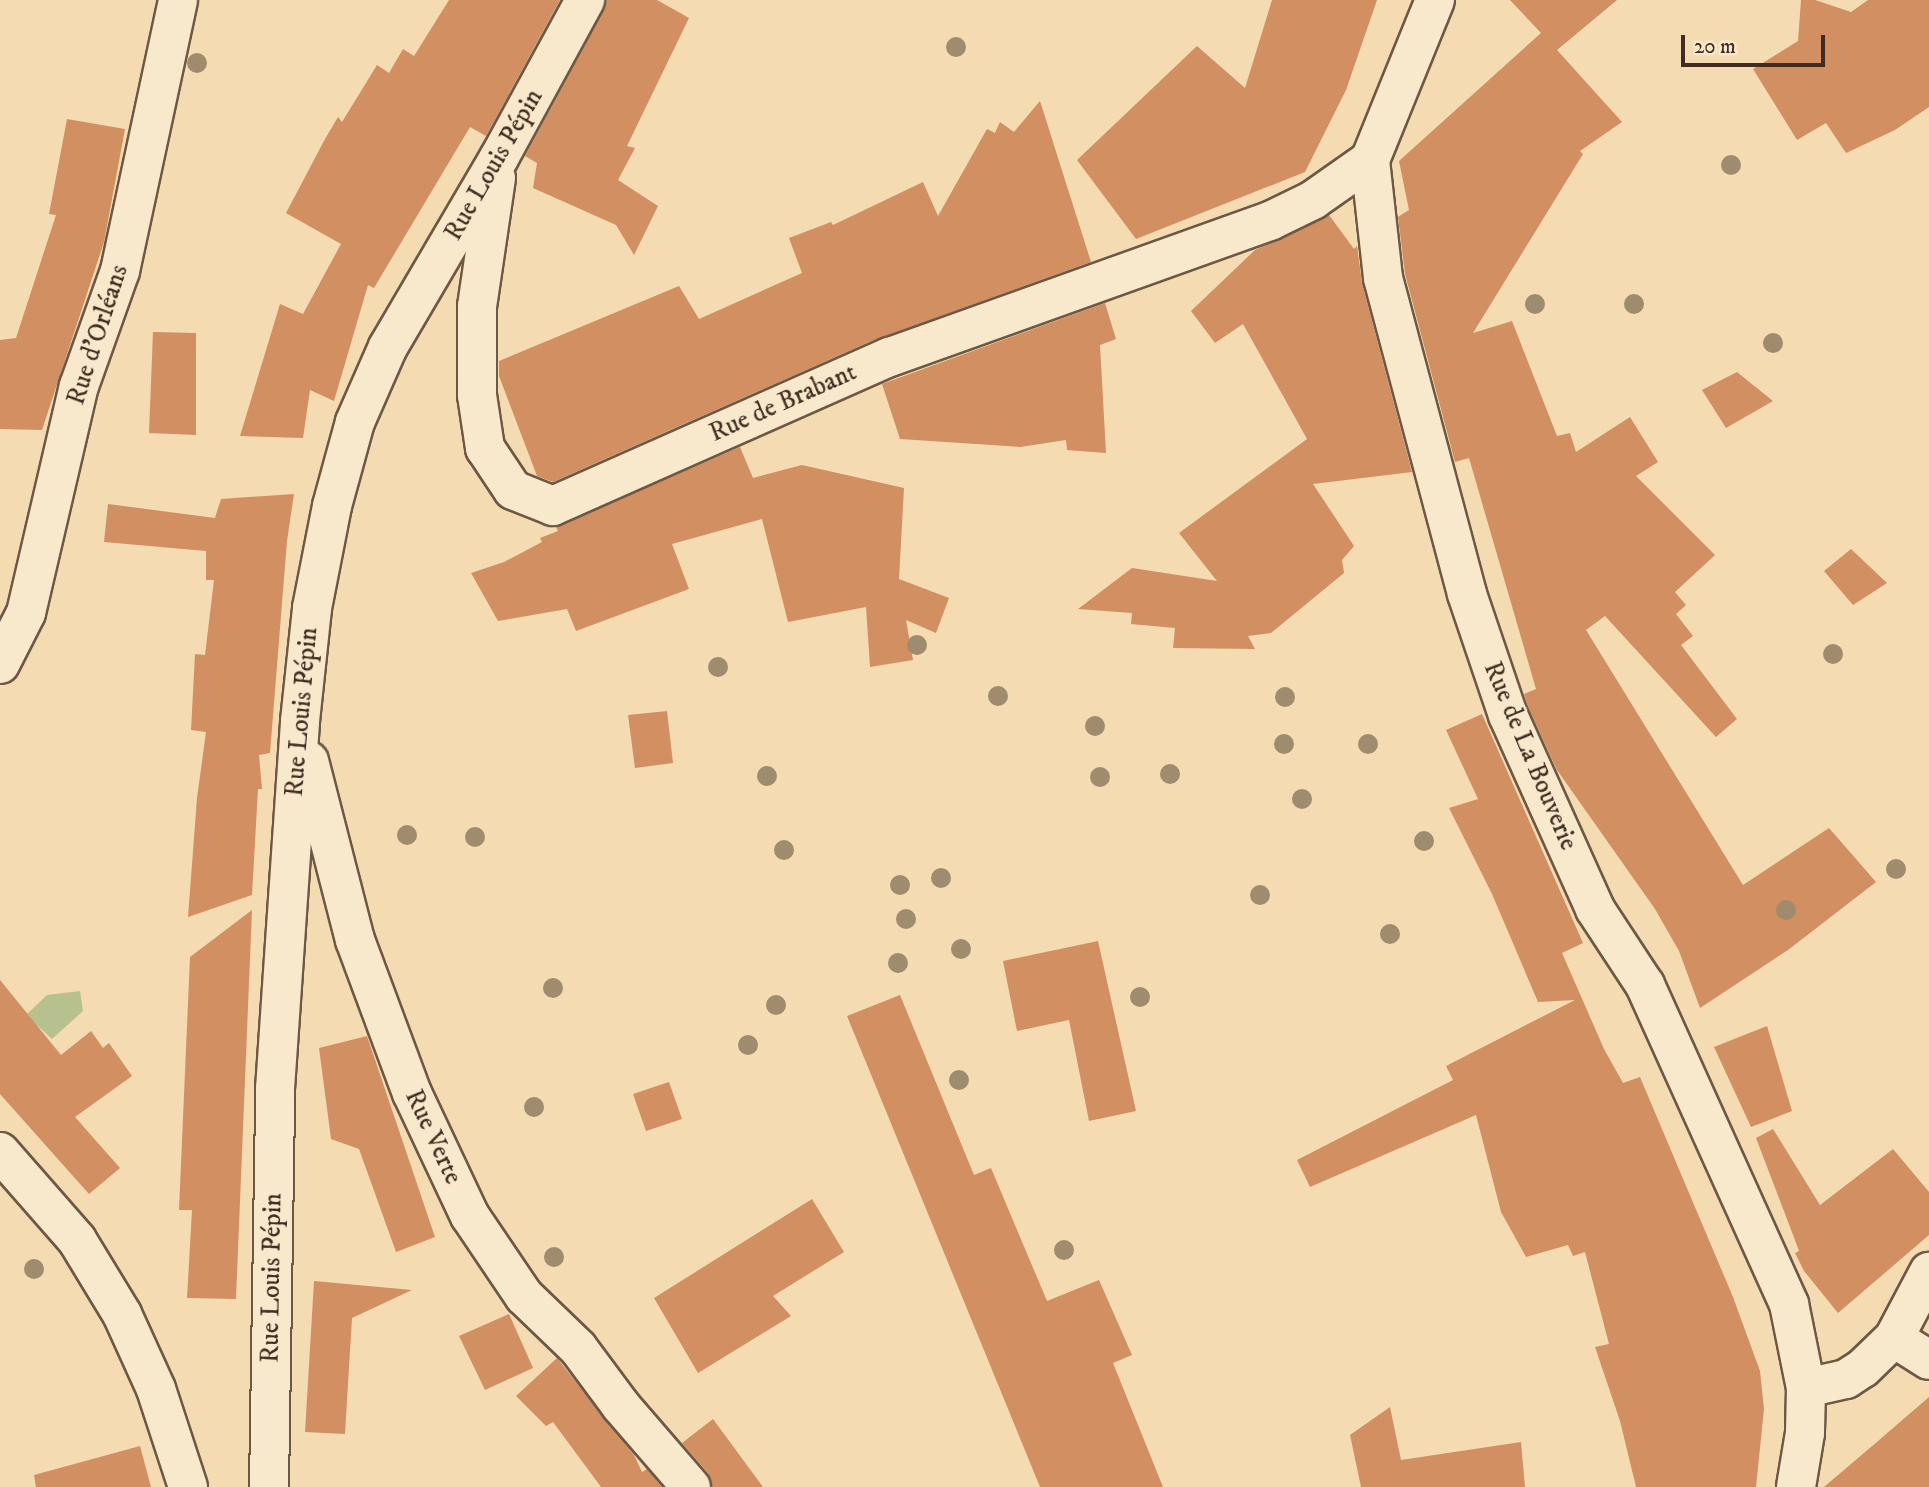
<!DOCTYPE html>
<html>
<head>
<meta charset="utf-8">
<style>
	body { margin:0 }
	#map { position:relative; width:1929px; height:1487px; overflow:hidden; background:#f5dbb1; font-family:"IM FELL DW Pica",serif }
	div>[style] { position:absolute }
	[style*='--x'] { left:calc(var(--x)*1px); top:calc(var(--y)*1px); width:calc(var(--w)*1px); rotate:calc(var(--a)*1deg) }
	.green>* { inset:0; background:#b7c18f }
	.building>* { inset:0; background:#d28f62 }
	.roads { filter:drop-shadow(2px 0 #6d5845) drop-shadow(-2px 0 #6d5845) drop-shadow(0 2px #6d5845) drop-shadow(0 -2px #6d5845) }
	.street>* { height:38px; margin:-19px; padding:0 19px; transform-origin:19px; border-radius:19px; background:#f8e8cc }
	.secondary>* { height:38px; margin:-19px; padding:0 19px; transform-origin:19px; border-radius:19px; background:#f8e8cc }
	.trees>* { width:20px; height:20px; margin:-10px; border-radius:50%; background:#9f8b6e }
	span { translate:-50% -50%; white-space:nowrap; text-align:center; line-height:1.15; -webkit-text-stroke:5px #f8e8cc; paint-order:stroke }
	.street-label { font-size:26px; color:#402c21 }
	.scale { position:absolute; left:1681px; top:35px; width:144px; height:32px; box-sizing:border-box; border:4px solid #402c21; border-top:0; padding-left:9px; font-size:21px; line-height:24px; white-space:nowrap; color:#402c21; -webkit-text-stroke:5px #f8e8cc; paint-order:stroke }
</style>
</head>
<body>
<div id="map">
	<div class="green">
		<div style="clip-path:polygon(80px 991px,83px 1011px,52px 1039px,26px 1015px,47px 995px)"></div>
	</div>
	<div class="building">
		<div style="clip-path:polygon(449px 0,560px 0,486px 136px,470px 127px,374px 288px,368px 285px,334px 401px,310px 390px,303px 438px,240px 436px,280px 304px,303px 314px,341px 244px,286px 213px,325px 139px,338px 117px,342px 122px,377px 65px,389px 73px,403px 49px,414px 56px)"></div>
		<div style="clip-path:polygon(607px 0,657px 0,689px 18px,627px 146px,635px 148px,618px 180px,658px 206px,634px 255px,616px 225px,533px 188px,537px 163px,525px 156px,604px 10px)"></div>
		<div style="clip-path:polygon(1272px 0,1377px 0,1346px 90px,1305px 172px,1136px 239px,1077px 160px,1197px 46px,1245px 88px)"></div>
		<div style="clip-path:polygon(1510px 0,1617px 0,1557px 50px,1622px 122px,1580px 151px,1583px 154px,1473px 333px,1512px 321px,1557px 436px,1570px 433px,1576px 452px,1630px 417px,1658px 462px,1636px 476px,1715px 555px,1675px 592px,1686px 605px,1676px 614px,1693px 636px,1681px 645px,1737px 719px,1716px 737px,1605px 616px,1586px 630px,1743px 885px,1829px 828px,1876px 882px,1788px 950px,1700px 1008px,1679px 951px,1655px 909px,1557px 770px,1528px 707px,1524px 694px,1536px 689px,1469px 458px,1455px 462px,1405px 274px,1398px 217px,1409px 210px,1399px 161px,1541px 33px)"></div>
		<div style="clip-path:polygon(1801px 0,1815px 0,1851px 12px,1868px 0,1929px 0,1929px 107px,1895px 130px,1846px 153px,1826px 123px,1797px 140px,1753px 69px,1798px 41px)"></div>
		<div style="clip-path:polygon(1040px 101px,1091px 262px,869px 342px,553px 482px,537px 476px,499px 376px,499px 361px,679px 286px,699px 319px,802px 273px,789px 238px,831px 222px,833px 225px,923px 182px,938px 216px,987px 129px,995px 133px,1000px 122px,1014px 132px)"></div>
		<div style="clip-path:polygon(67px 119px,125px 129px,104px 242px,42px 430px,0 429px,0 340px,16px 338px,56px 215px,49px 214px)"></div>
		<div style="clip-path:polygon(1329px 215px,1354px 249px,1357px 246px,1362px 283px,1412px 472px,1313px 484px,1354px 546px,1342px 560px,1344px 573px,1271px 633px,1248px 636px,1255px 649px,1173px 648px,1175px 628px,1131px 624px,1132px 613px,1078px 609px,1132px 568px,1217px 581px,1179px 533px,1307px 439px,1243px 324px,1215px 343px,1191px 311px,1255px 250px)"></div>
		<div style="clip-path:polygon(1105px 303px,1116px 339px,1100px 345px,1106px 453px,1067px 450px,1066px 440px,1020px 447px,900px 439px,882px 384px)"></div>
		<div style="clip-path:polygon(153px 332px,196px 333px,196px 435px,149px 433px)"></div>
		<div style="clip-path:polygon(1737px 372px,1773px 401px,1726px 428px,1702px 390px)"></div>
		<div style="clip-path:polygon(740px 447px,753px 478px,802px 465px,904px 488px,899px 579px,949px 598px,936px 633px,906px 620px,913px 660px,870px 667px,866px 607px,788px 622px,762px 519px,672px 544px,689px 589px,576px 631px,567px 609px,498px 621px,471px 573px,504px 562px,542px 542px,540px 538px,558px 531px,556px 527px)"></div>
		<div style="clip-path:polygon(294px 494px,287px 541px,270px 753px,259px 755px,262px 789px,258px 789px,252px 895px,188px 917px,197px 798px,206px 732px,191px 730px,195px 654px,205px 655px,214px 580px,206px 580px,206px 551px,104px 542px,108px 504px,215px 518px,221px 499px)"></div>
		<div style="clip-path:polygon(1851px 549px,1887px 583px,1853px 605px,1824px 571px)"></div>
		<div style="clip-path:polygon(667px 711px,673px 763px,635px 768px,628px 715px)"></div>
		<div style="clip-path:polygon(1482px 714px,1583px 943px,1562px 953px,1604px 1049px,1623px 1083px,1640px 1077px,1733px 1297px,1760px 1371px,1764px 1409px,1756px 1487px,1636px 1487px,1620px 1421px,1595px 1347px,1609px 1344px,1585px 1252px,1573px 1256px,1568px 1245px,1526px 1257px,1501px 1212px,1476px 1115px,1310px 1187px,1297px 1160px,1453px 1080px,1446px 1066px,1575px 1000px,1538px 1002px,1492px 894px,1449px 808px,1478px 799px,1446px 730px)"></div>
		<div style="clip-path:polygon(252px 910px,236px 1299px,187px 1298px,192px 1210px,179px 1210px,190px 957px)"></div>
		<div style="clip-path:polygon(1098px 941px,1136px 1111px,1089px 1121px,1069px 1020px,1017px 1031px,1003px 961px)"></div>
		<div style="clip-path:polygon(0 980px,61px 1055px,91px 1031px,103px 1048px,109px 1043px,132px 1076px,75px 1117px,120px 1168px,89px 1194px,0 1094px)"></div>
		<div style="clip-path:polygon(900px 995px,974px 1175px,991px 1168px,1047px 1301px,1099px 1280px,1132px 1355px,1113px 1363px,1163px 1487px,1040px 1487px,847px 1016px)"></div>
		<div style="clip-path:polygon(1767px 1026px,1792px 1111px,1751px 1127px,1714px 1047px)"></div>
		<div style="clip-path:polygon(367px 1036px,435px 1237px,396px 1252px,359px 1149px,331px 1139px,319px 1048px)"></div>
		<div style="clip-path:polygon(669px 1082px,682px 1119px,646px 1131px,633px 1094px)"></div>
		<div style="clip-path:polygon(1773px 1129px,1820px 1205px,1893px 1149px,1929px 1192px,1929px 1235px,1838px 1313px,1804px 1271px,1795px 1253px,1799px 1251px,1790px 1227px,1756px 1138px)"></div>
		<div style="clip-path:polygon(812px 1199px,844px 1252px,773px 1296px,791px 1316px,698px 1373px,654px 1298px)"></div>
		<div style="clip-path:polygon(314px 1281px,412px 1290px,352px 1318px,345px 1434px,305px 1432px)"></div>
		<div style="clip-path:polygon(509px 1314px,533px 1368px,485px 1390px,459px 1336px)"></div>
		<div style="clip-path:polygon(557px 1358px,634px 1455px,642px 1472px,647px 1469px,662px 1487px,601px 1487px,553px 1422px,546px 1426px,516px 1396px)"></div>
		<div style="clip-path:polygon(1929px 1397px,1929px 1487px,1824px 1487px,1878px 1441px)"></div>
		<div style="clip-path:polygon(1390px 1407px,1401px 1460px,1521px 1442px,1525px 1487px,1361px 1487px,1350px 1435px)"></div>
		<div style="clip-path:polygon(713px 1419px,763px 1487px,712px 1487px,708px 1473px,682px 1443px)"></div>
		<div style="clip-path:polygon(140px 1446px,151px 1487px,36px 1487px,34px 1475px)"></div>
	</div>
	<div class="roads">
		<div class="street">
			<div style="--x:496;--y:178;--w:129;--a:98.4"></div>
			<div style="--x:477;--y:306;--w:89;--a:90"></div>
			<div style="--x:477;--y:395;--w:54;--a:81.4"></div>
			<div style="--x:485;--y:448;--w:50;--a:56.3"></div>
			<div style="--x:513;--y:490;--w:43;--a:21.8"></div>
			<div style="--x:553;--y:506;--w:368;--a:-23.9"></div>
			<div style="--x:890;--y:357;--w:404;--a:-19.7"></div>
			<div style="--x:1270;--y:221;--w:48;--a:-26"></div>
			<div style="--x:1313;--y:200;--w:70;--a:-35.1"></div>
			<div style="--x:0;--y:664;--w:57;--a:-63"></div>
			<div style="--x:26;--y:613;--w:233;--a:-76.9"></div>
			<div style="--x:79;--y:386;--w:122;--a:-70.4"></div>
			<div style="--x:120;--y:271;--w:277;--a:-77.9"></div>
			<div style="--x:309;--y:761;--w:185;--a:75.6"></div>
			<div style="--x:355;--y:940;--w:163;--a:69.6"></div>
			<div style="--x:412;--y:1093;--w:136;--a:64.8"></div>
			<div style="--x:470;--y:1216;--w:97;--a:56"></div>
			<div style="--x:524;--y:1296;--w:75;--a:43.9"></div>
			<div style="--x:578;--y:1348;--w:72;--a:53.4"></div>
			<div style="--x:621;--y:1406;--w:107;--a:49.2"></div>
			<div style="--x:0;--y:1152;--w:117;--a:48.8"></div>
			<div style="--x:77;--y:1240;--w:87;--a:58.7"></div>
			<div style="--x:122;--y:1314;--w:82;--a:65.6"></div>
			<div style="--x:156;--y:1389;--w:103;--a:71.9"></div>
			<div style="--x:1894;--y:1338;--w:41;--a:32.2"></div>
			<div style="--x:1806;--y:1388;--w:41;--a:-12.7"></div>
			<div style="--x:1846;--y:1379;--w:20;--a:-33"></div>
			<div style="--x:1863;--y:1368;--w:43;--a:-44.1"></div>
			<div style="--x:1894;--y:1338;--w:75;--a:-62.1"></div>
			<div style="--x:269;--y:1487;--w:398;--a:-89.1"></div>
			<div style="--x:275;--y:1089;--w:369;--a:-86.1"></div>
			<div style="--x:300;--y:721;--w:114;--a:-83.9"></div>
			<div style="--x:312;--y:608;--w:104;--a:-78.9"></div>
			<div style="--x:332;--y:506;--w:87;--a:-74.7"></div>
			<div style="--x:355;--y:422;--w:82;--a:-66.3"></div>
			<div style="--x:388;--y:347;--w:219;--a:-59.6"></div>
			<div style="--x:499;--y:158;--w:180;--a:-61.4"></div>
		</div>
		<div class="secondary">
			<div style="--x:1435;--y:0;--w:173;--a:112.1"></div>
			<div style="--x:1370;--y:160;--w:119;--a:83.7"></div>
			<div style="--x:1383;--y:278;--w:327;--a:75.1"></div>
			<div style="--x:1467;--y:594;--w:128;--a:71.3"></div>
			<div style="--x:1508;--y:715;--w:213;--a:65.8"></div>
			<div style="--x:1595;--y:909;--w:91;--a:56.7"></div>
			<div style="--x:1645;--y:985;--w:350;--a:65.7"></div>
			<div style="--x:1789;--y:1304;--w:86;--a:78.6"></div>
			<div style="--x:1806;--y:1388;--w:45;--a:91.3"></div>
			<div style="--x:1805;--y:1433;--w:55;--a:99.5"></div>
		</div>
	</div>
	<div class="trees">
		<div style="left:956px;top:47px"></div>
		<div style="left:197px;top:63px"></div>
		<div style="left:1731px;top:165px"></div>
		<div style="left:1535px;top:304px"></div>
		<div style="left:1634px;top:304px"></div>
		<div style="left:1773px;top:343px"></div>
		<div style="left:917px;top:645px"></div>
		<div style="left:1833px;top:654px"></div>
		<div style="left:718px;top:667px"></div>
		<div style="left:998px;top:696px"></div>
		<div style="left:1285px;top:697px"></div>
		<div style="left:1095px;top:726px"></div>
		<div style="left:1284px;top:744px"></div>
		<div style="left:1368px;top:744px"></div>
		<div style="left:1170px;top:774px"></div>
		<div style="left:767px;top:776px"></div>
		<div style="left:1100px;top:777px"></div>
		<div style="left:1302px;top:799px"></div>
		<div style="left:407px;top:835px"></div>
		<div style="left:475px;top:837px"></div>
		<div style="left:1424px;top:841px"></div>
		<div style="left:784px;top:850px"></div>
		<div style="left:1896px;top:869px"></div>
		<div style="left:941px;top:878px"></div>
		<div style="left:900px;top:885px"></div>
		<div style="left:1260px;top:895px"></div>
		<div style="left:1786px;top:910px"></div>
		<div style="left:906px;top:919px"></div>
		<div style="left:1390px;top:934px"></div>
		<div style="left:961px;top:949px"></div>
		<div style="left:898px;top:963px"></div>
		<div style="left:553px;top:988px"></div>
		<div style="left:1140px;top:997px"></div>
		<div style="left:776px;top:1005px"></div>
		<div style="left:748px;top:1045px"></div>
		<div style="left:959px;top:1080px"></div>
		<div style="left:534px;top:1107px"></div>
		<div style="left:1064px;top:1250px"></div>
		<div style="left:554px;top:1257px"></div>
		<div style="left:34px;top:1269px"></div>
	</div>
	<div class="street-label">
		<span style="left:494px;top:165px;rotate:-60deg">Rue Louis Pépin</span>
		<span style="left:98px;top:335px;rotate:-72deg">Rue d'Orléans</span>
		<span style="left:783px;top:403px;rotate:-24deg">Rue de Brabant</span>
		<span style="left:302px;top:712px;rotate:-85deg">Rue Louis Pépin</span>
		<span style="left:1530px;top:756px;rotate:67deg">Rue de La Bouverie</span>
		<span style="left:433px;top:1137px;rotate:65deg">Rue Verte</span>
		<span style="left:272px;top:1278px;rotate:-89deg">Rue Louis Pépin</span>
	</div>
	<div class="scale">20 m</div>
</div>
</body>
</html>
